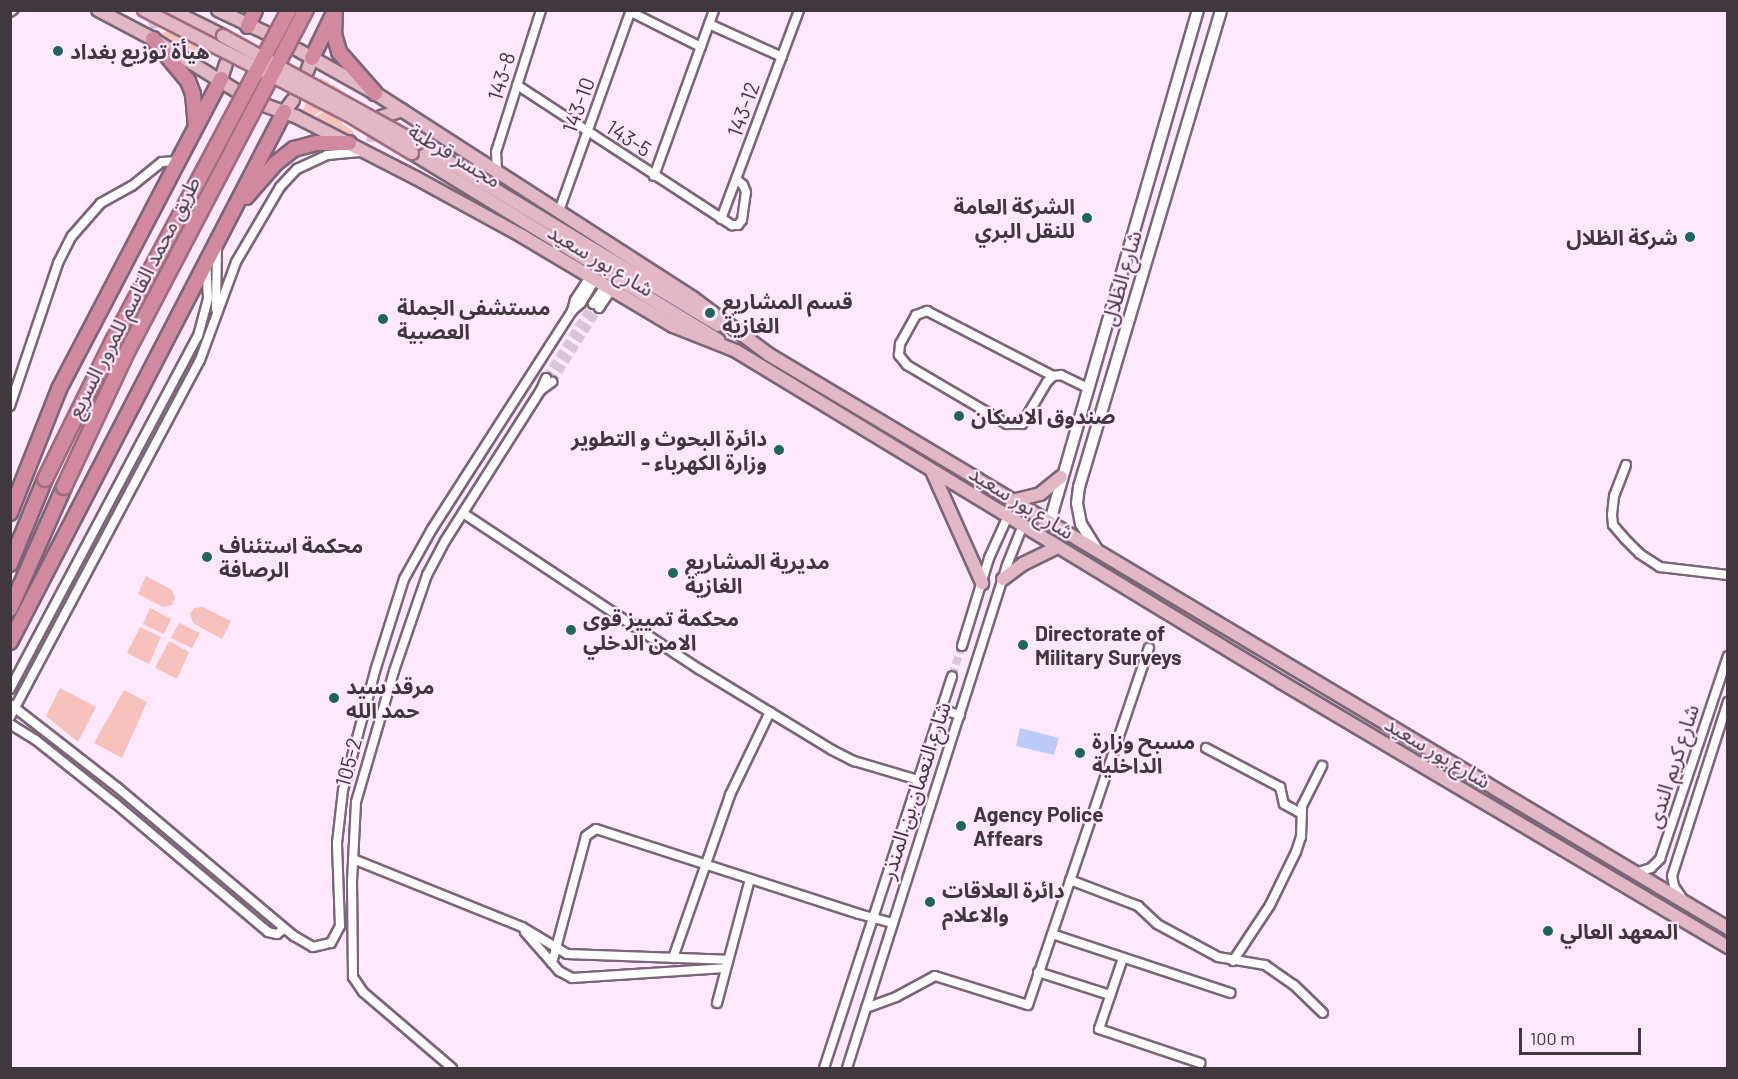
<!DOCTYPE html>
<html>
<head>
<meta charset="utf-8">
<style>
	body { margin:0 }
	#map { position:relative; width:1738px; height:1079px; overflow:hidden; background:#ffe8fc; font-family:Barlow,"Noto Sans Arabic",sans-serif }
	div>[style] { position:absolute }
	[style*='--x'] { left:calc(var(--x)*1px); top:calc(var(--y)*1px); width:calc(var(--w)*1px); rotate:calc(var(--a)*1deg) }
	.green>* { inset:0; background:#f6c1ba }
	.water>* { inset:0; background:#bbcbfb }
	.street-tunnel>* { height:8px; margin-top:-4px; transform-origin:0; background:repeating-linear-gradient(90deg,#d9c5d6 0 8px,transparent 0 12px) }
	.primary-tunnel>* { height:12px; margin-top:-6px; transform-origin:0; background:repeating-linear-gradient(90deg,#d9c5d6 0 12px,transparent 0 18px) }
	.roads { filter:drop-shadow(2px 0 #7a6678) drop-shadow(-2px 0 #7a6678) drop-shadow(0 2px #7a6678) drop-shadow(0 -2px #7a6678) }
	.street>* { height:8px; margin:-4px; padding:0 4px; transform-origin:4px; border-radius:4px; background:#fff }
	.secondary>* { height:10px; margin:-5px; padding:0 5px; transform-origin:5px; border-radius:5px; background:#fff }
	.primary>* { height:12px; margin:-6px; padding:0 6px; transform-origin:6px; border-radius:6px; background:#e3b8c6 }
	.highway>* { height:14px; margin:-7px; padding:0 7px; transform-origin:7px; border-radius:7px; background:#d189a0 }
	.bridges { filter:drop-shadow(2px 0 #9e6c7e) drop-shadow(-2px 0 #9e6c7e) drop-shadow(0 2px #9e6c7e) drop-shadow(0 -2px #9e6c7e) }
	.primary-bridge>* { height:12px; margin:-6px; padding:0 6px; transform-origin:6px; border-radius:6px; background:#e3b8c6 }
	.highway-bridge>* { height:14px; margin:-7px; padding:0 7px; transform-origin:7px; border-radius:7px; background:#d189a0 }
	.dots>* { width:16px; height:16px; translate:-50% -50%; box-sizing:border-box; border:3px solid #ffe8fc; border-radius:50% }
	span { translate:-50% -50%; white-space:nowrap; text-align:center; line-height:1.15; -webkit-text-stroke:4.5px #ffe8fc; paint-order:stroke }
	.poi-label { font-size:21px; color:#40373f; font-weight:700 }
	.left { translate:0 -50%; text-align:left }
	.right { translate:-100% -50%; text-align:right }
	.street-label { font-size:21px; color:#40373f }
	.frame { position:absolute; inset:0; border:12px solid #40373f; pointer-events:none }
	.scale { position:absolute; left:1519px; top:1028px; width:122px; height:27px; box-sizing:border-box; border:3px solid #40373f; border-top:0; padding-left:8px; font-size:18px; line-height:21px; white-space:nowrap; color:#40373f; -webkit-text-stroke:4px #ffe8fc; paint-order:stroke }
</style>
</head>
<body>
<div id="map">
	<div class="green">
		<div style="clip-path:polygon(182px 11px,192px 11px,218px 23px,199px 35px,202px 58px,161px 34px,167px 31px,179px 35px,189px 28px,190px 24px)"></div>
		<div style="clip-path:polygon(219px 24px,226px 28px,209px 62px,204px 59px,200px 36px)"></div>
		<div style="clip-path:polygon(321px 78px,330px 83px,330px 105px,312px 117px,302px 111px)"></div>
		<div style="clip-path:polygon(332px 84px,371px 110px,341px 115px,342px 124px,353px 131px,354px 138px,314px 118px,332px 106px)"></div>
		<div style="clip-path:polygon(146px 576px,172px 590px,175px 598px,172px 605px,163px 607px,138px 594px)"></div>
		<div style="clip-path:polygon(203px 607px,231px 621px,222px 639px,193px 623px,190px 614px,194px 608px)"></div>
		<div style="clip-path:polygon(150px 608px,171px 619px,164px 634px,143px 624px)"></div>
		<div style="clip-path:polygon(179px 623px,200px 633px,192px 648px,171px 638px)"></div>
		<div style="clip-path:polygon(140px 627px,161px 637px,149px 664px,127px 653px)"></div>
		<div style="clip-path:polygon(169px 641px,189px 652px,177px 679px,155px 668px)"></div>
		<div style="clip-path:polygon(60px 688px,96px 707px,78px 742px,46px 716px)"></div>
		<div style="clip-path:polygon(124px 690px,147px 702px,122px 758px,94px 743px)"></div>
	</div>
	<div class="water">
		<div style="clip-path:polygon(1020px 728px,1059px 738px,1054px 755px,1016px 746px)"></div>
	</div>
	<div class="street-tunnel">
		<div style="--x:546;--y:378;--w:88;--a:-57.6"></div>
		<div style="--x:552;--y:382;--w:88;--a:-57.6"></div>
		<div style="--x:952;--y:676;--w:32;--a:-72"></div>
	</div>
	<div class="primary-tunnel">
		<div style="--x:149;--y:25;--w:12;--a:-24"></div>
		<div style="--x:160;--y:20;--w:12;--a:-59"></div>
		<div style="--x:373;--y:142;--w:9;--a:-96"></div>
		<div style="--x:372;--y:133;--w:12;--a:-70"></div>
	</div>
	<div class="roads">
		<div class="street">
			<div style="--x:10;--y:12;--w:4;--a:-34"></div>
			<div style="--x:631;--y:12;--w:78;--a:26.6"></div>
			<div style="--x:709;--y:24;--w:80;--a:24.3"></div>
			<div style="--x:517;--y:85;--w:257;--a:33.1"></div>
			<div style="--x:732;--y:225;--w:6;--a:0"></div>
			<div style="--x:738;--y:225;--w:6;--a:-51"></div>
			<div style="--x:742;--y:220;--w:28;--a:-82"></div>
			<div style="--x:746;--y:192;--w:8;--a:-113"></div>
			<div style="--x:743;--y:185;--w:9;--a:-139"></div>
			<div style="--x:497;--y:171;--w:19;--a:-93"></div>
			<div style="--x:496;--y:152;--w:149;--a:-72.4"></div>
			<div style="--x:654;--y:176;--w:177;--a:-70.1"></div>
			<div style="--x:559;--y:211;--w:214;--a:-70.3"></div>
			<div style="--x:721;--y:219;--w:223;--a:-69.5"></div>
			<div style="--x:593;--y:304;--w:22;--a:-56"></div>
			<div style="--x:599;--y:308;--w:22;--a:-56"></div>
			<div style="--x:216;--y:309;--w:63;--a:-89.1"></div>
			<div style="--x:572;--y:311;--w:12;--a:-42"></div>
			<div style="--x:581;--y:303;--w:27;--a:-59"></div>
			<div style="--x:1053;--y:376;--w:8;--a:135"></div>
			<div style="--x:1047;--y:382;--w:49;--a:120.8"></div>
			<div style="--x:1022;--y:424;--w:15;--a:180"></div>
			<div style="--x:1007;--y:424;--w:116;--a:-149.5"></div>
			<div style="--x:907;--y:365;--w:13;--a:-129"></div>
			<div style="--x:899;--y:355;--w:11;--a:-85"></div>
			<div style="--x:900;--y:344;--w:33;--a:-61"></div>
			<div style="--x:916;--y:315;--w:12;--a:-20"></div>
			<div style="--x:927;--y:311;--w:142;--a:27.3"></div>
			<div style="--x:1053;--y:376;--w:8;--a:-7"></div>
			<div style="--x:1061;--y:375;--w:30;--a:26"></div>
			<div style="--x:541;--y:390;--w:14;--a:-36"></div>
			<div style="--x:10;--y:406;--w:151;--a:-71.4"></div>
			<div style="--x:58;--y:263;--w:30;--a:-63"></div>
			<div style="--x:72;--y:236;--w:44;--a:-48.7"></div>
			<div style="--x:101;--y:203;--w:35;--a:-29"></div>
			<div style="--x:132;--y:186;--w:38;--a:-39"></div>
			<div style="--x:162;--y:162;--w:17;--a:-3"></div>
			<div style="--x:1626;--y:465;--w:33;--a:111"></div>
			<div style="--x:1614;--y:496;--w:19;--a:96"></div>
			<div style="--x:1612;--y:515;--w:10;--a:84"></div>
			<div style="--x:1613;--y:525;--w:18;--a:49"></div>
			<div style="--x:1625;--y:539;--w:21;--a:45"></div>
			<div style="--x:1640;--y:554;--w:24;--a:33"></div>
			<div style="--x:1660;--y:567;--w:68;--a:6.7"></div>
			<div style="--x:463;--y:513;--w:283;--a:33.5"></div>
			<div style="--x:699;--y:669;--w:156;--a:31.3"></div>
			<div style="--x:832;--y:750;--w:25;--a:27"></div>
			<div style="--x:854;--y:761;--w:67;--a:16.5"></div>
			<div style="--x:962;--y:646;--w:92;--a:-72.9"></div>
			<div style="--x:989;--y:558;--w:46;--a:-65.7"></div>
			<div style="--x:10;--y:689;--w:400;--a:-62"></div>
			<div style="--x:198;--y:336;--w:39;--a:-75"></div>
			<div style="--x:208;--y:298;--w:33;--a:-93"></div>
			<div style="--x:10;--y:704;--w:137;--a:37.9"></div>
			<div style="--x:118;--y:788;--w:230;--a:40.1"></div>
			<div style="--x:294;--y:936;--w:22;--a:30"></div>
			<div style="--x:313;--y:947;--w:18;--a:-13"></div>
			<div style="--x:331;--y:943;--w:19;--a:-62"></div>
			<div style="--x:340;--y:926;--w:83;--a:-92.1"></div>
			<div style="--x:337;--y:843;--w:53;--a:-83.5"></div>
			<div style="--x:343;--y:790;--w:123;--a:-74.9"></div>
			<div style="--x:375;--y:671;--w:96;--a:-72.5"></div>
			<div style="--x:404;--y:579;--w:57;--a:-60.8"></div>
			<div style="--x:432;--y:529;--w:259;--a:-57.3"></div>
			<div style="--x:572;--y:311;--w:11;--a:-75"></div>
			<div style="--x:575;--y:300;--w:27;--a:-57"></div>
			<div style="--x:941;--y:709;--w:20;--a:18"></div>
			<div style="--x:10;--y:717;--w:404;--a:-62"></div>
			<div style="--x:200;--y:360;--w:104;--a:-69.8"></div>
			<div style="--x:236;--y:262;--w:87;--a:-59.6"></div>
			<div style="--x:280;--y:187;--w:25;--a:-47"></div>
			<div style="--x:297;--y:169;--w:33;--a:-25"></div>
			<div style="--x:327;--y:155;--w:33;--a:-5"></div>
			<div style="--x:10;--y:724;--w:31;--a:32"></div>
			<div style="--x:36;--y:740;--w:101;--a:38.6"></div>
			<div style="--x:115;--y:803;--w:200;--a:40.1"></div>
			<div style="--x:268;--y:932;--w:9;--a:13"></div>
			<div style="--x:277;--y:934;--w:9;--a:-36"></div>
			<div style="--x:1206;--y:748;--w:84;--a:27.8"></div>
			<div style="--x:1280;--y:787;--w:17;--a:77"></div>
			<div style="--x:1284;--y:804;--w:18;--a:29"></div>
			<div style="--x:353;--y:859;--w:182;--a:21.9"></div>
			<div style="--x:522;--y:927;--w:52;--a:31"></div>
			<div style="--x:567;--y:954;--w:160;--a:2.1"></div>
			<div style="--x:1635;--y:873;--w:17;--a:-17"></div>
			<div style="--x:1651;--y:868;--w:13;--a:-45"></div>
			<div style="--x:1660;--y:859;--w:214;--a:-71.5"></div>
			<div style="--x:1070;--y:880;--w:73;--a:20.9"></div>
			<div style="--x:1138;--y:906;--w:26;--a:43"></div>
			<div style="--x:1157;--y:924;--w:69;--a:28.4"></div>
			<div style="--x:1218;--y:957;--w:48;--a:9.7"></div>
			<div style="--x:1265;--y:965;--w:35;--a:35"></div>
			<div style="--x:1294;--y:985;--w:40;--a:44"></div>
			<div style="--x:1682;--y:898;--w:14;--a:-124"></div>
			<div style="--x:1674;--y:886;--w:10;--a:-101"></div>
			<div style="--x:1672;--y:876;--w:183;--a:-72.2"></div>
			<div style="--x:525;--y:932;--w:52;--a:48.9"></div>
			<div style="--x:559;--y:971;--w:15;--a:28"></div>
			<div style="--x:572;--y:978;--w:153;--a:-3.7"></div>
			<div style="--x:1052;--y:934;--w:188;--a:18.3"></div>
			<div style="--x:673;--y:958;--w:173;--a:-70.7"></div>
			<div style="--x:730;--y:795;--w:92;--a:-64.3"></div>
			<div style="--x:1123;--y:958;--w:75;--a:108.7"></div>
			<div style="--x:1099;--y:1029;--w:107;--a:18.6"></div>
			<div style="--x:1233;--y:961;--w:67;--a:-56.5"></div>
			<div style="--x:1270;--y:905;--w:59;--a:-63.9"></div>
			<div style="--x:1296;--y:852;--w:16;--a:-72"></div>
			<div style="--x:1301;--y:837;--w:31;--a:-88"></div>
			<div style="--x:1302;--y:806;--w:45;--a:-63.4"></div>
			<div style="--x:552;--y:963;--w:131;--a:-75"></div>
			<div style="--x:586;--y:836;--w:12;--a:-35"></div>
			<div style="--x:596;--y:829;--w:276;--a:17.9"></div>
			<div style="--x:859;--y:914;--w:35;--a:15"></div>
			<div style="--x:1038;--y:972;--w:76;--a:17.7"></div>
			<div style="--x:717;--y:1003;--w:128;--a:-75.1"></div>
			<div style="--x:866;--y:1008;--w:32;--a:-20"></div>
			<div style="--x:896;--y:997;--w:44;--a:-28.3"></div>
			<div style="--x:935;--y:976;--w:97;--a:17.3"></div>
			<div style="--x:1028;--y:1005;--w:377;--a:-71.3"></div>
			<div style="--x:452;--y:1068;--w:117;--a:-139.5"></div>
			<div style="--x:363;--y:992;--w:18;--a:-124"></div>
			<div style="--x:353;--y:977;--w:96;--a:-90.6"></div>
			<div style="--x:352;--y:881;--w:79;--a:-87.1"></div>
			<div style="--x:356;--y:802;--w:136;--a:-73.8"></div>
			<div style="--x:394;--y:671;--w:102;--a:-71"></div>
			<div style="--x:427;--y:575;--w:38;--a:-62"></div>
			<div style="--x:445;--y:541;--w:179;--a:-57.6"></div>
			<div style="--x:541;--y:390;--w:13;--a:-67"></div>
			<div style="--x:824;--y:1068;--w:412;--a:-71.9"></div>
			<div style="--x:847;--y:1068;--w:528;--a:-72.35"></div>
			<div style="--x:1007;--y:565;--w:43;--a:-68.2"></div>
		</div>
		<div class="secondary">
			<div style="--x:1050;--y:521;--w:532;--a:-73.85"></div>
			<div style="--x:1096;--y:548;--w:28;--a:-122"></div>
			<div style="--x:1081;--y:524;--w:21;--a:-101"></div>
			<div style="--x:1077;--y:503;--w:16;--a:-83"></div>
			<div style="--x:1079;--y:487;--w:498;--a:-73.4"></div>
		</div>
		<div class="primary">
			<div style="--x:98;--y:10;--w:62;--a:27.8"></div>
			<div style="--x:153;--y:39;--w:97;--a:31.9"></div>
			<div style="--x:171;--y:10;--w:58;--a:26.6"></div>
			<div style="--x:218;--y:10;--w:53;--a:25.6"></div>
			<div style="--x:298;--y:50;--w:88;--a:29.2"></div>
			<div style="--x:375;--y:93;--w:378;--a:32.8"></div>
			<div style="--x:693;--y:298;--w:94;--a:36.7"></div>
			<div style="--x:768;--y:354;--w:1119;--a:30.88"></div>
			<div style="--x:305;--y:77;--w:20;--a:-70"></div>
			<div style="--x:221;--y:79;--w:16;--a:-72"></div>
			<div style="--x:267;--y:106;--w:32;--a:20"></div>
			<div style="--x:297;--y:117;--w:134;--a:27.1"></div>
			<div style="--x:416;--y:178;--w:121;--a:28.7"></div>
			<div style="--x:522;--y:236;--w:176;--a:30.8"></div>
			<div style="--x:673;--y:326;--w:68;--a:21.6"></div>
			<div style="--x:736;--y:351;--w:638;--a:31.27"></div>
			<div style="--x:1281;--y:682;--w:520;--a:30.66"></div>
			<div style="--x:284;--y:112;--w:15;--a:-53"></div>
			<div style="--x:381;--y:117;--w:22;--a:-18"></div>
			<div style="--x:418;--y:143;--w:351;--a:31.2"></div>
			<div style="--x:412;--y:153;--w:359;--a:31.4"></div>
			<div style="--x:932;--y:471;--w:123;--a:65.9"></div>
			<div style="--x:1016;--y:500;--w:25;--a:-14"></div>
			<div style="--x:1040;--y:494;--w:27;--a:-39"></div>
			<div style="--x:1003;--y:579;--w:25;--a:-37"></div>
			<div style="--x:1023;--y:564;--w:39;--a:-26"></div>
		</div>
		<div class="highway">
			<div style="--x:335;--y:10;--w:24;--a:92"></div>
			<div style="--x:334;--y:34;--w:19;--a:74"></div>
			<div style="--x:339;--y:52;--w:55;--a:48.7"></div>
			<div style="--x:248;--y:26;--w:17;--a:-66"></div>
			<div style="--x:153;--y:39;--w:55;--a:50.2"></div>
			<div style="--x:188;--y:81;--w:14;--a:69"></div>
			<div style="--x:193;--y:94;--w:33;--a:85"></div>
			<div style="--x:312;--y:58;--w:46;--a:-64"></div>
			<div style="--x:246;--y:197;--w:45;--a:-48.6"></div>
			<div style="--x:276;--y:163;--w:23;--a:-38"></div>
			<div style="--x:294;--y:149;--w:23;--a:-15"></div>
			<div style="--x:316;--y:143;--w:33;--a:0"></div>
			<div style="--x:10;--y:513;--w:133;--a:-68.4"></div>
			<div style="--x:59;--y:389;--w:350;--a:-62.4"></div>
			<div style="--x:10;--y:564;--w:92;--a:-67.6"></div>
			<div style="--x:10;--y:609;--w:133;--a:-66.1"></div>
			<div style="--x:10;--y:642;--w:597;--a:-62.66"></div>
		</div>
	</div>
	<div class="bridges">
		<div class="primary-bridge">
			<div style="--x:144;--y:10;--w:234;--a:27.2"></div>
			<div style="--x:352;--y:117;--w:70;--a:31"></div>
			<div style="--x:223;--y:36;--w:222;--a:28.8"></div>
		</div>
		<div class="highway-bridge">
			<div style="--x:45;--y:479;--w:154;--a:-63.8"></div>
			<div style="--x:113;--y:341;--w:375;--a:-62"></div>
			<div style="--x:64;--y:487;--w:151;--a:-65"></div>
			<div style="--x:128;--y:350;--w:384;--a:-62.4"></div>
		</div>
	</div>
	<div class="dots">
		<div style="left:58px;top:51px;background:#1d665d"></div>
		<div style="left:1087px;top:218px;background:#1d665d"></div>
		<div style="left:1690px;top:237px;background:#1d665d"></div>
		<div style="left:710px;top:313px;background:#1d665d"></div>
		<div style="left:383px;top:319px;background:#1d665d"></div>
		<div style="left:959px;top:416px;background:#1d665d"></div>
		<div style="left:779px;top:450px;background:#1d665d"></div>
		<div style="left:207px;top:557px;background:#1d665d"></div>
		<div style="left:673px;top:573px;background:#1d665d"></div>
		<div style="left:571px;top:630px;background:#1d665d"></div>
		<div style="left:1023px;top:645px;background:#1d665d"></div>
		<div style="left:334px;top:698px;background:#1d665d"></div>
		<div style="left:1080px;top:753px;background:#1d665d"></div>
		<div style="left:961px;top:826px;background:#1d665d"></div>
		<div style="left:930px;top:902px;background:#1d665d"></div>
		<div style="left:1548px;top:931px;background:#1d665d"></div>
	</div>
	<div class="poi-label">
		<span class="left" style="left:70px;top:51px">هيأة توزيع بغداد</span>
		<span class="right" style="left:1075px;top:218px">الشركة العامة<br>للنقل البري</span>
		<span class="right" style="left:1678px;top:237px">شركة الظلال</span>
		<span class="left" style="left:722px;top:313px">قسم المشاريع<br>الغازية</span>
		<span class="left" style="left:397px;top:319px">مستشفى الجملة<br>العصبية</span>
		<span class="left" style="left:971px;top:416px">صندوق الاسكان</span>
		<span class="right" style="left:767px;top:450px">دائرة البحوث و التطوير<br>- وزارة الكهرباء</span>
		<span class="left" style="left:219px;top:557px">محكمة استئناف<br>الرصافة</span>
		<span class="left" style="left:685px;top:573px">مديرية المشاريع<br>الغازية</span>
		<span class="left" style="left:583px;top:630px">محكمة تمييز قوى<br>الامن الدخلي</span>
		<span class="left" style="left:1035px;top:645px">Directorate of<br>Military Surveys</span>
		<span class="left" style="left:346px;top:698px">مرقد سيد<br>حمد الله</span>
		<span class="left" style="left:1092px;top:753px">مسبح وزارة<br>الداخلية</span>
		<span class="left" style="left:973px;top:826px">Agency Police<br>Affears</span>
		<span class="left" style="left:942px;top:902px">دائرة العلاقات<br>والاعلام</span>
		<span class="left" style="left:1560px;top:931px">المعهد العالي</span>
	</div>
	<div class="street-label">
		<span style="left:501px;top:76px;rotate:-73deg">143-8</span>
		<span style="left:578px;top:105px;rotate:-70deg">143-10</span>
		<span style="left:743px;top:109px;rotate:-70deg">143-12</span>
		<span style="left:629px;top:138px;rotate:33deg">143-5</span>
		<span style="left:455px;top:155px;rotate:31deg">مجسر قرطبة</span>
		<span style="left:601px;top:260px;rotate:31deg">شارع بور سعيد</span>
		<span style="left:1121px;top:278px;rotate:-74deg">شارع الظلال</span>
		<span style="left:133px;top:297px;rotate:-63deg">طريق محمد القاسم للمرور السريع</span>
		<span style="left:1022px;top:502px;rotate:32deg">شارع بور سعيد</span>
		<span style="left:1438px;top:752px;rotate:31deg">شارع بور سعيد</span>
		<span style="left:348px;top:762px;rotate:-75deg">105-2</span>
		<span style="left:1672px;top:766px;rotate:-72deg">شارع كريم الندى</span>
		<span style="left:915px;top:790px;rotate:-72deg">شارع النعمان بن المنذر</span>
	</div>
	<div class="frame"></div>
	<div class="scale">100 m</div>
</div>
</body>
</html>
